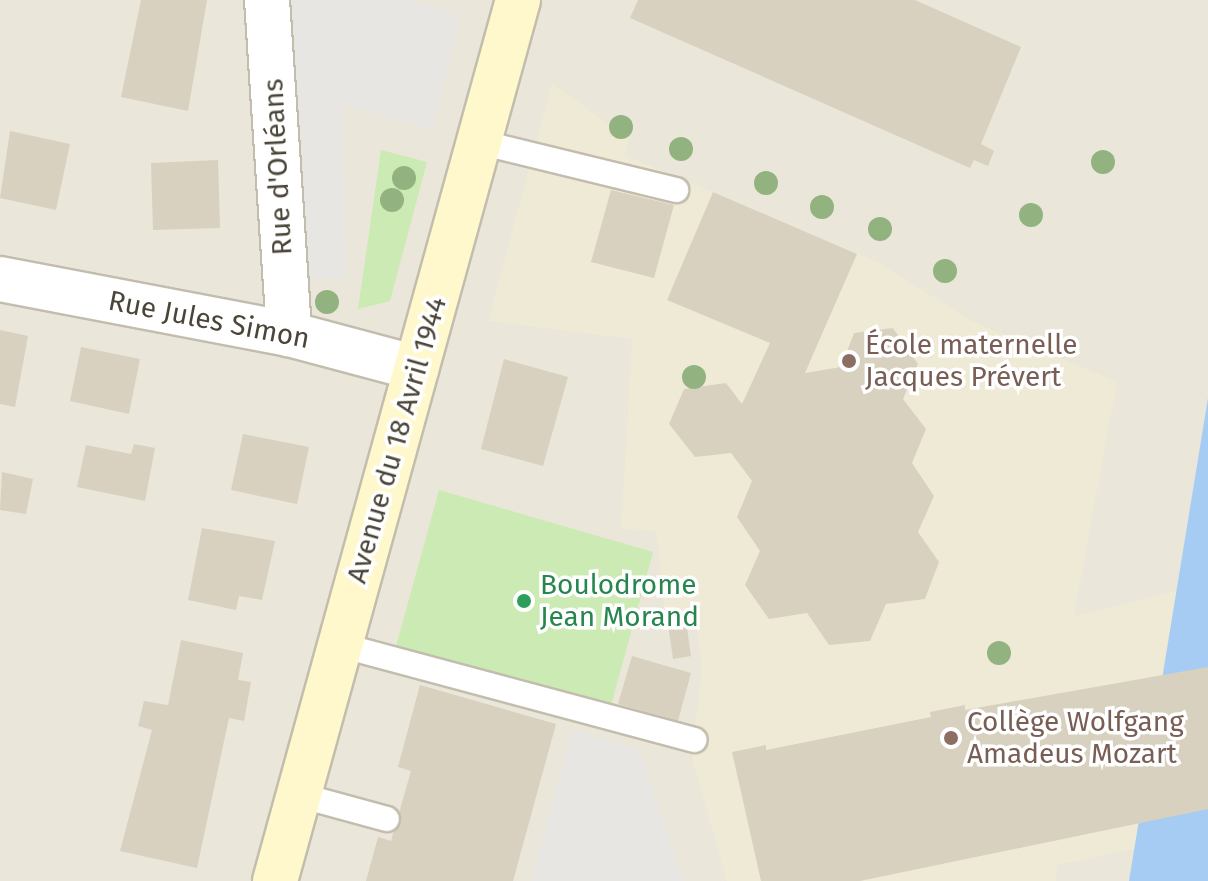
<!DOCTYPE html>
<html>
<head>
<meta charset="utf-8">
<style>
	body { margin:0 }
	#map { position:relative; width:1208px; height:881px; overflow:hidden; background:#f6f3eb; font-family:"Fira Sans",sans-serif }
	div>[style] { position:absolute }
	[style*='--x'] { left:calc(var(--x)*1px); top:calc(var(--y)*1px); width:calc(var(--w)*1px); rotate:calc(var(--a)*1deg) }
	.residential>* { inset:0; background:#eae6d9 }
	.education>* { inset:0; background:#efead5 }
	.green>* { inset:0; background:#cceab3 }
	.parking>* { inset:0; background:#e7e6e2 }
	.water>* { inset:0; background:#a7ccf3 }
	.building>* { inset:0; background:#d8d1c0 }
	.roads { filter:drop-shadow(2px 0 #c2bdad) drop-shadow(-2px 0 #c2bdad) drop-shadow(0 2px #c2bdad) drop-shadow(0 -2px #c2bdad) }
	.lane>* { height:24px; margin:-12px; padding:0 12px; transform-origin:12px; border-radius:12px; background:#fff }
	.street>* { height:44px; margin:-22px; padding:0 22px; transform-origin:22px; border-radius:22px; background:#fff }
	.secondary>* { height:44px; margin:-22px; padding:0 22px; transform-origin:22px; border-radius:22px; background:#fff8cc }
	.trees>* { width:24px; height:24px; margin:-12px; border-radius:50%; background:#92b380 }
	.dots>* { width:22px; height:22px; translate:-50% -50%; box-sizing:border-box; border:4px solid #fff; border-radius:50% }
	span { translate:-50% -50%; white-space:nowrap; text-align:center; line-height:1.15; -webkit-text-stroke:7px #fff; paint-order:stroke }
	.street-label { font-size:28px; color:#4a4538 }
	.education-label { font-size:28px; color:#785e54 }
	.left { translate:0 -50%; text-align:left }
	.leisure-label { font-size:28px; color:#27864d }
</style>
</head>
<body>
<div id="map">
	<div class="residential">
		<div style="clip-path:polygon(0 0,1208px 0,1208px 881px,0 881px)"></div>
	</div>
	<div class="education">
		<div style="clip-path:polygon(552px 83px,629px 139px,625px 155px,878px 262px,970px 320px,1117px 382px,1074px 616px,1208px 583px,1208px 833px,1057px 865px,1056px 881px,727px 881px,692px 758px,702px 664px,694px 611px,665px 614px,656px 531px,621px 529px,632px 339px,488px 321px)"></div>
	</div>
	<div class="green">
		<div style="clip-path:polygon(381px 150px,427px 162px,390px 301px,358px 309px)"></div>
		<div style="clip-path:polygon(439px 490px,653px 552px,610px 709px,395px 650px)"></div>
	</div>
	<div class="parking">
		<div style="clip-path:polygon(291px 0,410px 0,461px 16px,432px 130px,342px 104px,347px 278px,303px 278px)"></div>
		<div style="clip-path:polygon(573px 730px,639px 750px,684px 881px,531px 881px)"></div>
	</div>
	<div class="water">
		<div style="clip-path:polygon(1208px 398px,1208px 881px,1129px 881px)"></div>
	</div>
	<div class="building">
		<div style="clip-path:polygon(141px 0,207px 0,188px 111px,121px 97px)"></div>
		<div style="clip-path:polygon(638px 0,915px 0,1021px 47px,981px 144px,994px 151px,988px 166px,974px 160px,970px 168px,630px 18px)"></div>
		<div style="clip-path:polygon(10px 131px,70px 144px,56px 210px,0 198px)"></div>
		<div style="clip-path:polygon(218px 160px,220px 228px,153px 230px,151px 163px)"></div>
		<div style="clip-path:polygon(611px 190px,674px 205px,654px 278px,591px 262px)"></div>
		<div style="clip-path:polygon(713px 192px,857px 254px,805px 373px,841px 367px,854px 333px,893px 328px,918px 364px,903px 399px,926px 429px,912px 463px,934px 496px,918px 532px,939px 562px,925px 599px,886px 604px,870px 641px,829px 645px,807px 613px,769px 619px,745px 585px,760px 551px,737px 517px,752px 481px,731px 453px,695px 457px,669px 424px,684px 389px,726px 383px,742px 404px,770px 343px,667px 300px)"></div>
		<div style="clip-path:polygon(0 330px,28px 336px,15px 407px,0 404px)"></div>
		<div style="clip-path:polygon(81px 347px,140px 359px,129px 414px,70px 401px)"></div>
		<div style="clip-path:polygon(504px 359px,568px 377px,543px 466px,481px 449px)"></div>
		<div style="clip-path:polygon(243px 434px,309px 447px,297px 504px,231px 490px)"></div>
		<div style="clip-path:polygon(134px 444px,155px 448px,145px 501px,77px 487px,86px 445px,131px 454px)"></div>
		<div style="clip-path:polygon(2px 472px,33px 479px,26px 514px,0 510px)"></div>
		<div style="clip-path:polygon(202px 528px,275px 541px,262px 600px,239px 596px,236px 610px,188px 600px)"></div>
		<div style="clip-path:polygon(685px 614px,691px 656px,673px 659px,667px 617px)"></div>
		<div style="clip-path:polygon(181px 640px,243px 653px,238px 680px,251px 682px,244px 721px,229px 718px,197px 868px,120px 851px,152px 730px,138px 726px,144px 701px,168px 705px)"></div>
		<div style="clip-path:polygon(632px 656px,691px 673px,678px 721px,618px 704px)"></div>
		<div style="clip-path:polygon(1208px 667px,1208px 809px,860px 881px,761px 881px,732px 752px,766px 745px,766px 750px,931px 717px,930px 712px,965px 705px,965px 710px)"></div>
		<div style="clip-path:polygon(420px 685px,556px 724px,513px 881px,366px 881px,378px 837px,391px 841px,411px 771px,398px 767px)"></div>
	</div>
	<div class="roads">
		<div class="lane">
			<div style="--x:479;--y:142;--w:203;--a:13.7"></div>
			<div style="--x:340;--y:645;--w:367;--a:15"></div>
			<div style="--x:299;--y:795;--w:91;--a:15.3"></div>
		</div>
		<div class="street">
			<div style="--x:267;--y:0;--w:335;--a:86.2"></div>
			<div style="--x:0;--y:279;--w:294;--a:10.8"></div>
			<div style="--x:289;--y:334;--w:132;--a:14.9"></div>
		</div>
		<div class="secondary">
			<div style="--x:275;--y:881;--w:914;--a:-74.58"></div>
		</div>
	</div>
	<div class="trees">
		<div style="left:621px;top:127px"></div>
		<div style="left:681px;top:149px"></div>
		<div style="left:1103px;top:162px"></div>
		<div style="left:404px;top:178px"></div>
		<div style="left:766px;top:183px"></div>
		<div style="left:392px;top:200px"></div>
		<div style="left:822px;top:207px"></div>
		<div style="left:1031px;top:215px"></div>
		<div style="left:880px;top:229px"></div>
		<div style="left:945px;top:271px"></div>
		<div style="left:327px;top:302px"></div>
		<div style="left:694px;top:377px"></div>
		<div style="left:999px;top:653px"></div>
	</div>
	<div class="dots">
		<div style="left:849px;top:361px;background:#8d6e63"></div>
		<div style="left:524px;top:601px;background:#2e9e5b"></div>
		<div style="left:951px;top:738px;background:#8d6e63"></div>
	</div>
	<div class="street-label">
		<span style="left:278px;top:167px;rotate:-93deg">Rue d'Orléans</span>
		<span style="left:209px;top:320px;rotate:11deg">Rue Jules Simon</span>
		<span style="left:397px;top:440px;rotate:-74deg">Avenue du 18 Avril 1944</span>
	</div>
	<div class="education-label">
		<span class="left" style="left:865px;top:361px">École maternelle<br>Jacques Prévert</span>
		<span class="left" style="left:967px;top:738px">Collège Wolfgang<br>Amadeus Mozart</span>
	</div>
	<div class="leisure-label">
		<span class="left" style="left:540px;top:601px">Boulodrome<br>Jean Morand</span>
	</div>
</div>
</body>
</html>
